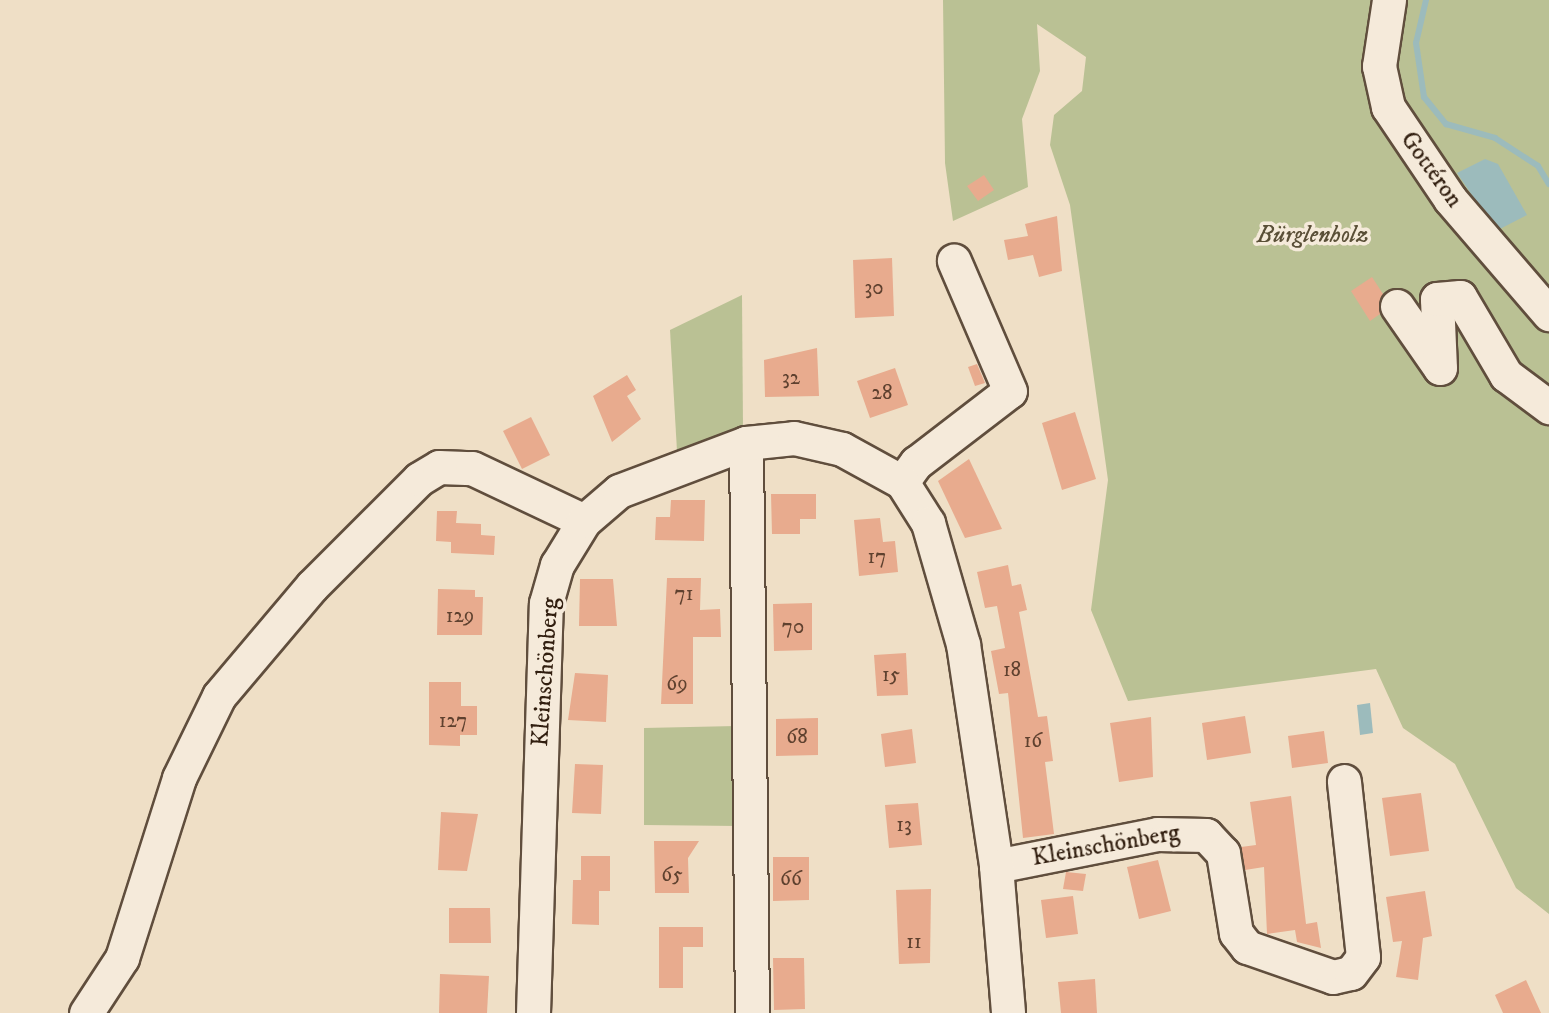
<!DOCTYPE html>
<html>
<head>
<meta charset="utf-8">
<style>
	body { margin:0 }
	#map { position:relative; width:1549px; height:1013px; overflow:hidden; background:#efdfc6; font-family:"IM FELL DW Pica",serif }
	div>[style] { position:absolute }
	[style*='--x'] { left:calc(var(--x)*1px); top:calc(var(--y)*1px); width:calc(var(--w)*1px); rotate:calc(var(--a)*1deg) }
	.green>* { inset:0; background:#bac194 }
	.water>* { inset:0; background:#9cbbbc }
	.stream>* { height:6px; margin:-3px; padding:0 3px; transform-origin:3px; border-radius:3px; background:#9cbbbc }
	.building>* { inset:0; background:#e8ab8e }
	.roads { filter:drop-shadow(2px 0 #604e3d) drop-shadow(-2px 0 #604e3d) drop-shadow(0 2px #604e3d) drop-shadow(0 -2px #604e3d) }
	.minor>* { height:33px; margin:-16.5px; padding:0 16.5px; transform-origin:16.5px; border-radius:16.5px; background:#f5eada }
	span { translate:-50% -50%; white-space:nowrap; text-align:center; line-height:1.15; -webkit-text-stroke:7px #f5eada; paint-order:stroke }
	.number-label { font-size:21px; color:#5f412f }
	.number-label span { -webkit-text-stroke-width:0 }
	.street-label { font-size:24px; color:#311e0f }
	.park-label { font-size:24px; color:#5a4f37; font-style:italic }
</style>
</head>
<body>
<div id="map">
	<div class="green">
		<div style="clip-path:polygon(943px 0,1549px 0,1549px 914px,1516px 888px,1455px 764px,1403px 728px,1376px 669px,1128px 701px,1091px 610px,1108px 480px,1070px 205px,1050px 145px,1054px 115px,1082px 91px,1086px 57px,1037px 24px,1040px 71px,1022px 119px,1028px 187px,953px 221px,945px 163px)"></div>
		<div style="clip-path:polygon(742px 295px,743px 430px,677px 451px,670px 330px)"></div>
		<div style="clip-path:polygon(736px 726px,738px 826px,644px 825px,644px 728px)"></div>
	</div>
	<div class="water">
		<div style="clip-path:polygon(1485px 159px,1498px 164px,1527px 215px,1496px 231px,1457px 173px)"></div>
		<div style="clip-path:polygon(1370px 703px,1373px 733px,1360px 735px,1357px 705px)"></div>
	</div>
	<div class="stream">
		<div style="--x:1426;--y:0;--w:44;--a:103.1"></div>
		<div style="--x:1416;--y:43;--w:55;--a:81.6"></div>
		<div style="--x:1424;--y:97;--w:35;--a:51"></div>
		<div style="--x:1446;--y:124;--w:51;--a:15.9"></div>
		<div style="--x:1495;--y:138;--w:51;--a:33.1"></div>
		<div style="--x:1538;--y:166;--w:21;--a:59"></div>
	</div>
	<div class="building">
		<div style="clip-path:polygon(984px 175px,994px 190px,978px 201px,967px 186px)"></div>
		<div style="clip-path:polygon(1057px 216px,1062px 271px,1039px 277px,1033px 255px,1008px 260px,1004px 240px,1028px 236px,1025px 224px)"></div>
		<div style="clip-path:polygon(892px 258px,894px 316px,855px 318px,853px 260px)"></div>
		<div style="clip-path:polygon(1372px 277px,1383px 294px,1380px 314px,1370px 321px,1351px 291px)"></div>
		<div style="clip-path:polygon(817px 348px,819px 396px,765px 397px,764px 360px)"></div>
		<div style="clip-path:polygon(977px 364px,985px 383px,975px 386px,968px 367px)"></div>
		<div style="clip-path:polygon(895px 368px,908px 405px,870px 418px,857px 381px)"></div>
		<div style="clip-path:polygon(627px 375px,636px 390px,627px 396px,641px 419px,612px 442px,593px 396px)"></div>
		<div style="clip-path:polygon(1075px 412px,1096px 479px,1062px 490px,1042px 423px)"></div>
		<div style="clip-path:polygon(531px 417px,550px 455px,522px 469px,503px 431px)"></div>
		<div style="clip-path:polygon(969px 459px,1002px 529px,965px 538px,938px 481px)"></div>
		<div style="clip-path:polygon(771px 494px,816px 494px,816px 519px,800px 519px,800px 534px,772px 534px)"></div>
		<div style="clip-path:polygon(671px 500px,705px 500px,704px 541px,655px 540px,656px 517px,670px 517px)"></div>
		<div style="clip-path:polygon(437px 511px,457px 511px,456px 523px,481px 524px,481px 535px,495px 536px,494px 555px,451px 553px,451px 542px,436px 541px)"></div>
		<div style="clip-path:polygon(880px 518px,883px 542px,895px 541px,898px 572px,859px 576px,854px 520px)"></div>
		<div style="clip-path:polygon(1008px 565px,1012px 586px,1021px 584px,1027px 610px,1019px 612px,1038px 717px,1047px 716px,1053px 761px,1045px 762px,1054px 834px,1023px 838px,1008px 693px,999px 694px,991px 651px,1005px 648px,997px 606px,985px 608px,977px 572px)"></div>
		<div style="clip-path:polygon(667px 578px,701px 578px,700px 610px,720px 609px,721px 637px,693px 637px,693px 704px,661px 704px)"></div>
		<div style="clip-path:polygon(580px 579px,613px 579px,617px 626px,579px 626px)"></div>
		<div style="clip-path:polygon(438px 589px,475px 590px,475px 597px,483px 597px,482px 635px,437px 635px)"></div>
		<div style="clip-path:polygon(812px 603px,812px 650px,774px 651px,773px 604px)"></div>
		<div style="clip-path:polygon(906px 653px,908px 695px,877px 696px,874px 655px)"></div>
		<div style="clip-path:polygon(575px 673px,608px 675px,606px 722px,568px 720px)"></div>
		<div style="clip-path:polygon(429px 682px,461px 682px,461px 706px,477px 706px,477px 735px,460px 735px,460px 746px,429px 745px)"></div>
		<div style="clip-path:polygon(1245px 716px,1251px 753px,1207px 760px,1202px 723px)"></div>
		<div style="clip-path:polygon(1151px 717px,1153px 777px,1119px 782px,1110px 723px)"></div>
		<div style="clip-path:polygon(818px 718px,818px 755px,776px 756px,776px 719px)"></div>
		<div style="clip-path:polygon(912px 729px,916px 763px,885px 767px,881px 734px)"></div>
		<div style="clip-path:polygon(1324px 731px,1328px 763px,1292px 768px,1288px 736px)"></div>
		<div style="clip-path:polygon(575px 764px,603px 765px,601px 814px,572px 813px)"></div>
		<div style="clip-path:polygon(1421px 793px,1429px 851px,1390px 856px,1382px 798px)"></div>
		<div style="clip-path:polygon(1291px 796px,1306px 924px,1317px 922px,1321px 948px,1297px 942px,1295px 930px,1267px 934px,1264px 867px,1245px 870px,1241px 847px,1256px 845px,1250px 802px)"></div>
		<div style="clip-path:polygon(918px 803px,922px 845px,889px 848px,885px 805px)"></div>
		<div style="clip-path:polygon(441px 812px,478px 814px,467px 871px,438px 870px)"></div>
		<div style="clip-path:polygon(654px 841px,699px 841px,688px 858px,689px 893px,655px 893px)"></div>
		<div style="clip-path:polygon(581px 856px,610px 856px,610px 891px,599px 891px,599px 925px,572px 924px,573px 880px,581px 880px)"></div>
		<div style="clip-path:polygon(773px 857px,809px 857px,809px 900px,773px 901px)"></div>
		<div style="clip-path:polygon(1158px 860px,1171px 911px,1139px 919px,1127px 867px)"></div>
		<div style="clip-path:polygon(1066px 872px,1086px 874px,1083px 891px,1063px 889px)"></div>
		<div style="clip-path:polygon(931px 889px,930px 963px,899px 964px,896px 890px)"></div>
		<div style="clip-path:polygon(1425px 891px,1432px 936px,1423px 938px,1418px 980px,1396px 977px,1402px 941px,1393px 942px,1386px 897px)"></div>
		<div style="clip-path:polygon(1073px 896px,1078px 934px,1046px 938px,1041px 900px)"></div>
		<div style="clip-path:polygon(449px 908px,490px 908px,491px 943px,449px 943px)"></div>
		<div style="clip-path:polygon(659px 927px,703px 927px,703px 947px,683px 947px,683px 988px,659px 988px)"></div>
		<div style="clip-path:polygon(773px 958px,804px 958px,805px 1009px,774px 1010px)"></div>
		<div style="clip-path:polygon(440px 974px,489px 976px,487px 1013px,439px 1013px)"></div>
		<div style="clip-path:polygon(1095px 979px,1097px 1013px,1061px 1013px,1058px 982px)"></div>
		<div style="clip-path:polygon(1526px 980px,1541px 1013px,1503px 1013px,1495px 995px)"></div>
	</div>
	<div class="roads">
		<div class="minor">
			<div style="--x:1389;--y:0;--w:67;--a:98.6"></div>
			<div style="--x:1379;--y:66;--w:42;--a:77.6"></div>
			<div style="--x:1388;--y:107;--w:111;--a:56"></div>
			<div style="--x:1450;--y:199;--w:152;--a:49.3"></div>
			<div style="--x:1397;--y:306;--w:75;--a:55.3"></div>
			<div style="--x:1440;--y:368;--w:69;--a:-92.5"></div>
			<div style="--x:1437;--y:299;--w:23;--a:-5"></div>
			<div style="--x:1460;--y:297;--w:91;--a:59.5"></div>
			<div style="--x:1506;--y:375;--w:54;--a:36.7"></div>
			<div style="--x:746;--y:443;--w:570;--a:89.4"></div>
			<div style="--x:902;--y:482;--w:24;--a:-54"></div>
			<div style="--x:916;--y:463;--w:118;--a:-37.5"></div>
			<div style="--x:1010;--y:391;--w:142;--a:-113.3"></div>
			<div style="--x:996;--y:866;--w:164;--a:-11.2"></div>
			<div style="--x:1157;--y:834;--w:49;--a:1.2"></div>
			<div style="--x:1206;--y:835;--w:25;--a:47"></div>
			<div style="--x:1223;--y:853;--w:81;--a:80.8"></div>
			<div style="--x:1236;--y:933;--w:18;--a:52"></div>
			<div style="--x:1247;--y:947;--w:91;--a:19.2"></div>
			<div style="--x:1333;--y:977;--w:18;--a:-13"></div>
			<div style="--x:1351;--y:973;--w:20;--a:-53"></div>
			<div style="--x:1363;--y:957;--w:177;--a:-96.2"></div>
			<div style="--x:86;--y:1013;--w:66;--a:-56.8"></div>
			<div style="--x:122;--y:958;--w:189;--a:-72.4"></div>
			<div style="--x:179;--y:778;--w:91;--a:-64"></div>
			<div style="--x:219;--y:696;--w:144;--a:-49.8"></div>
			<div style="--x:312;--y:586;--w:151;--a:-45"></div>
			<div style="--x:419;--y:479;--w:23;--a:-31"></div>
			<div style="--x:439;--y:467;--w:33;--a:2"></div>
			<div style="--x:472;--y:468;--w:124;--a:25.3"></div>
			<div style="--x:533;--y:1013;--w:410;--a:-88.2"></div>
			<div style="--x:546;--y:603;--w:40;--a:-74"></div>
			<div style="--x:557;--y:565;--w:52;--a:-58.5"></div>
			<div style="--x:584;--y:521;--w:46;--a:-40.6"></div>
			<div style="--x:619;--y:491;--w:136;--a:-20.7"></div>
			<div style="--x:746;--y:443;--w:48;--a:-5.9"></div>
			<div style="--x:794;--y:438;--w:49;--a:12.9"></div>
			<div style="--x:842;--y:449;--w:68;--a:28.8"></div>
			<div style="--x:902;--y:482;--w:49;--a:57.6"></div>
			<div style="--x:928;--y:523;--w:126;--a:73.9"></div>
			<div style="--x:963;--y:644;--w:224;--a:81.5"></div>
			<div style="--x:996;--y:866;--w:147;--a:85.3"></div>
		</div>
	</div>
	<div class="number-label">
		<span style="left:874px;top:288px">30</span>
		<span style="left:791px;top:378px">32</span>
		<span style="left:882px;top:393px">28</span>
		<span style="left:877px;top:557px">17</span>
		<span style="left:684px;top:594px">71</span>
		<span style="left:460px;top:616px">129</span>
		<span style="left:793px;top:627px">70</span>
		<span style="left:1012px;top:670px">18</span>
		<span style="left:891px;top:675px">15</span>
		<span style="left:677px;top:684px">69</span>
		<span style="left:453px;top:721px">127</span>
		<span style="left:797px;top:737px">68</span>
		<span style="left:1033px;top:741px">16</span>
		<span style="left:904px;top:825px">13</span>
		<span style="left:672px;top:875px">65</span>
		<span style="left:791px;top:879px">66</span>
		<span style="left:914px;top:942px">11</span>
	</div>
	<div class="street-label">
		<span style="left:1431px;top:170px;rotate:54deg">Gottéron</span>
		<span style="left:546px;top:672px;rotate:-86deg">Kleinschönberg</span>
		<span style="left:1106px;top:846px;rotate:-10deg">Kleinschönberg</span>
	</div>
	<div class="park-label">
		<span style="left:1313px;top:236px">Bürglenholz</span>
	</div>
</div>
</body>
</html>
